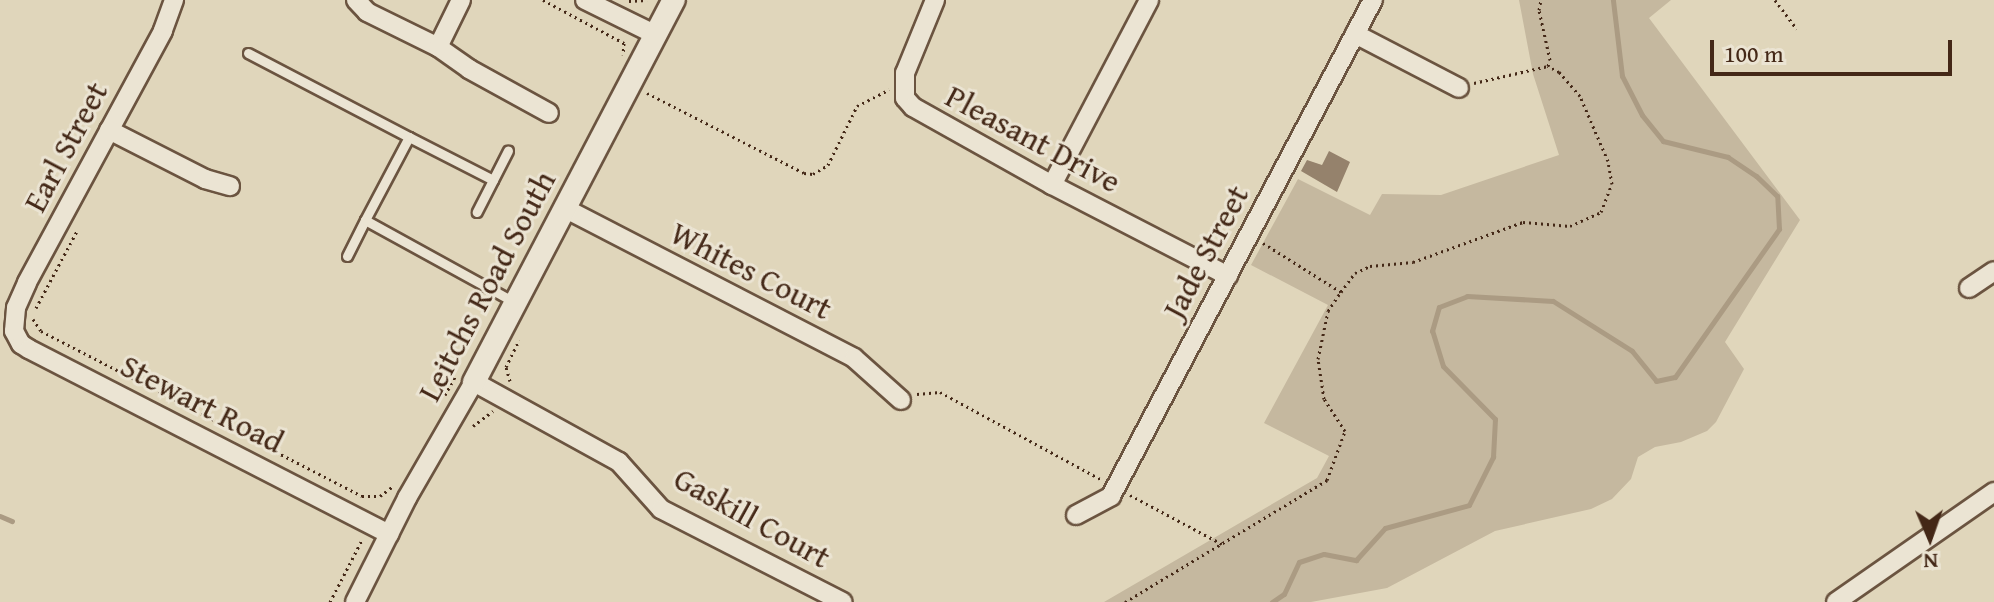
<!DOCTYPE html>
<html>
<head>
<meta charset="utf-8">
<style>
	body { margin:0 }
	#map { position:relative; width:1994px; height:602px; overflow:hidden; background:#e0d6bb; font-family:"Gentium Book Plus",serif }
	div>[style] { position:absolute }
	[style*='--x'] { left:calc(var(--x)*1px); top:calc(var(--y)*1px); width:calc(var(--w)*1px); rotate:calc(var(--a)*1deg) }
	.green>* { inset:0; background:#c5b89f }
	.stream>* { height:5px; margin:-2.5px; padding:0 2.5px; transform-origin:2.5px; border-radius:2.5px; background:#ab9b83 }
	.building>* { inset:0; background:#95826c }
	.path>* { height:3px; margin-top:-1.5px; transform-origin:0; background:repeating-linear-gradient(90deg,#442817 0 2px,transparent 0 6px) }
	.roads { filter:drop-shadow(2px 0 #6b5440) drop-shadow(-2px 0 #6b5440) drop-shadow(0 2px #6b5440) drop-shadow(0 -2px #6b5440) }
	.service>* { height:9px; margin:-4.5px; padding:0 4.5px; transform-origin:4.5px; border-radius:4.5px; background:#ebe4d3 }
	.minor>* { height:18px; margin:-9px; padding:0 9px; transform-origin:9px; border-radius:9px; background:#ebe4d3 }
	.tertiary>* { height:22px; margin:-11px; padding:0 11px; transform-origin:11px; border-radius:11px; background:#ebe4d3 }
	span { translate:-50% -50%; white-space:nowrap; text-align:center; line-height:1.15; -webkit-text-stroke:6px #ebe4d3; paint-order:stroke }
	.street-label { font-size:32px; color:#442817 }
	.north { position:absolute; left:1890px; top:498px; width:80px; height:80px; -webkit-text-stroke:6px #ebe4d3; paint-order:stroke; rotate:178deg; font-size:22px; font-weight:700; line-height:32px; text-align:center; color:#442817 }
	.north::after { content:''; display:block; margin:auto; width:28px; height:36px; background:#442817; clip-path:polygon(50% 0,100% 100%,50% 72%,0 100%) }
	.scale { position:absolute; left:1710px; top:40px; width:242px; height:36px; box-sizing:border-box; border:4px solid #442817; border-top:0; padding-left:10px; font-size:24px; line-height:28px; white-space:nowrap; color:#442817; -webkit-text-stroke:6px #ebe4d3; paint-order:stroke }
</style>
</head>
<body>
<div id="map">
	<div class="green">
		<div style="clip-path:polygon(1519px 0,1671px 0,1649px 18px,1800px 220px,1725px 342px,1744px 369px,1716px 422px,1707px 431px,1681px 442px,1655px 447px,1638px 457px,1631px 479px,1612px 499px,1591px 509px,1495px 531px,1387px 588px,1311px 602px,1104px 602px,1317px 478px,1329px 456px,1264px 423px,1328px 305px,1251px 265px,1298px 179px,1370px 215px,1382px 194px,1441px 195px,1559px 155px,1533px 74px)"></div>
	</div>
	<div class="stream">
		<div style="--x:0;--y:516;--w:13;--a:23"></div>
		<div style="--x:1272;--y:602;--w:14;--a:-34"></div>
		<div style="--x:1284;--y:594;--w:35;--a:-65"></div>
		<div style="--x:1299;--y:562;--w:26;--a:-18"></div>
		<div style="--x:1324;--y:554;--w:33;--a:11"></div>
		<div style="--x:1356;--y:560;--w:43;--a:-47.8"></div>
		<div style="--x:1385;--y:528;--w:87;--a:-15.3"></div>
		<div style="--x:1469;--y:505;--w:54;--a:-63.4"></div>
		<div style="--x:1493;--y:457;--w:38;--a:-87"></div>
		<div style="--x:1495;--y:419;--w:74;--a:-134.5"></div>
		<div style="--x:1443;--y:366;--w:37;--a:-107"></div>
		<div style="--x:1432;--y:331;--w:25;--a:-74"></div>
		<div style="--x:1439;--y:307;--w:30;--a:-21"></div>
		<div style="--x:1467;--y:296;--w:86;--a:3.3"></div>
		<div style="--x:1553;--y:301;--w:93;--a:32.3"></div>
		<div style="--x:1632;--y:351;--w:38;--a:51"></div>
		<div style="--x:1656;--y:381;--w:19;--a:-12"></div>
		<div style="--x:1675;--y:377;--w:181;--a:-54.9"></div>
		<div style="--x:1779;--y:229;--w:33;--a:-93"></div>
		<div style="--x:1777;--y:196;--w:29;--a:-136"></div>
		<div style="--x:1756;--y:176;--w:34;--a:-146"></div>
		<div style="--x:1728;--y:157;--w:67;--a:-166.2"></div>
		<div style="--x:1663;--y:141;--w:33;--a:-129"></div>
		<div style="--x:1642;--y:115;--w:44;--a:-117.1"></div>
		<div style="--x:1622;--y:76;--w:77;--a:-96.8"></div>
	</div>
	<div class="building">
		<div style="clip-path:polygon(1329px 151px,1350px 162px,1337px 192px,1301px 171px,1307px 160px,1322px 165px)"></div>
	</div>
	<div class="path">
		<div style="--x:543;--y:0;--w:92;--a:28"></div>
		<div style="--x:624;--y:43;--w:12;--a:95"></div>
		<div style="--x:1775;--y:0;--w:36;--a:53"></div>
		<div style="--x:629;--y:1;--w:18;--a:-3"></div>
		<div style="--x:1474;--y:83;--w:76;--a:-12.9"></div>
		<div style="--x:1548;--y:66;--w:6;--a:-72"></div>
		<div style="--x:1550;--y:60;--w:51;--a:-102.4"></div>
		<div style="--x:1539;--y:10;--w:10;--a:-79"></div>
		<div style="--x:647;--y:93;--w:176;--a:27"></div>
		<div style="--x:804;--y:173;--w:9;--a:6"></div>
		<div style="--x:813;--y:174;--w:17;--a:-31"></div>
		<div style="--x:828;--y:165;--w:66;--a:-63.8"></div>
		<div style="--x:857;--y:106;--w:36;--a:-27"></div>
		<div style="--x:1263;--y:243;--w:92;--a:32.1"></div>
		<div style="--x:1341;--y:292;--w:24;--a:-54"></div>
		<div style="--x:1355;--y:273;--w:17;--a:-25"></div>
		<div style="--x:1370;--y:266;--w:43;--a:-5.3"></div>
		<div style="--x:1413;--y:262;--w:117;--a:-20"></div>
		<div style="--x:1523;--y:222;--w:47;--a:4.9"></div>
		<div style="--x:1570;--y:226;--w:34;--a:-24"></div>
		<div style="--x:1601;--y:212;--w:30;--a:-69"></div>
		<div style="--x:1612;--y:184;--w:23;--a:-100"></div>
		<div style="--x:1608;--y:161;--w:71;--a:-113.3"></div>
		<div style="--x:1580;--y:96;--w:32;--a:-131"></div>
		<div style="--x:1559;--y:72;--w:13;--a:-151"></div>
		<div style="--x:36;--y:308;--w:87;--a:-62"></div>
		<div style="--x:33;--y:319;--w:14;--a:56"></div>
		<div style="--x:41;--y:331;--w:361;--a:27.2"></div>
		<div style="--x:362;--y:496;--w:18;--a:0"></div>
		<div style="--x:380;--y:496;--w:15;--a:-37"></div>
		<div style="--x:510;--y:381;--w:15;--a:-106"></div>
		<div style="--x:506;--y:367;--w:30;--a:-64"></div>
		<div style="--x:917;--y:394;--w:23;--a:-5"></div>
		<div style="--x:940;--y:392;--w:184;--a:28.5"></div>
		<div style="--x:445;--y:395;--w:21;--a:-61"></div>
		<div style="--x:473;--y:426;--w:25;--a:-37"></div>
		<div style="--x:1130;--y:495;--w:104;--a:28"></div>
		<div style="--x:330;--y:602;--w:70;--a:-62.7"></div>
		<div style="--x:1125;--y:602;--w:236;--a:-31.1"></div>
		<div style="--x:1327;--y:480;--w:52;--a:-69.8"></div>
		<div style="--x:1345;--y:431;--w:38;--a:-123"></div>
		<div style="--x:1324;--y:399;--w:40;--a:-98.5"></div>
		<div style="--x:1318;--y:359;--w:49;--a:-78.2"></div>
		<div style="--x:1328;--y:311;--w:23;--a:-56"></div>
	</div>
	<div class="roads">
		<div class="service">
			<div style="--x:248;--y:53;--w:182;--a:27.6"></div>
			<div style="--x:493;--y:180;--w:33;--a:-63"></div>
			<div style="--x:365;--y:220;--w:94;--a:-62.1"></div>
			<div style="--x:409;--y:137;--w:94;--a:27.1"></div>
			<div style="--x:493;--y:180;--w:36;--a:117"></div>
			<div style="--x:347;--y:256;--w:40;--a:-63.4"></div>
			<div style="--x:365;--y:220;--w:170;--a:28.8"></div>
		</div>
		<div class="minor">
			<div style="--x:174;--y:0;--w:33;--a:110"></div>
			<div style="--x:163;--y:31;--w:286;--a:118.4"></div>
			<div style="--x:27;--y:283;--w:27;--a:114"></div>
			<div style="--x:16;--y:308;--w:23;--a:95"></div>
			<div style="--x:14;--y:331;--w:15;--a:62"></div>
			<div style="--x:21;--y:344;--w:9;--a:32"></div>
			<div style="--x:29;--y:349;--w:405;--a:27.2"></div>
			<div style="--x:356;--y:0;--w:16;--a:47"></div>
			<div style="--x:367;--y:12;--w:79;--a:26.2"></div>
			<div style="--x:438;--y:47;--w:38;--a:35"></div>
			<div style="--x:469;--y:69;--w:91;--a:28.8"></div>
			<div style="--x:585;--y:0;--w:79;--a:26.2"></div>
			<div style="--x:935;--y:0;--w:79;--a:112.3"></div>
			<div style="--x:905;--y:73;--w:25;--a:90"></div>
			<div style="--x:905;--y:98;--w:12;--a:48"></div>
			<div style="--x:913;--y:107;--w:159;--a:29.3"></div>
			<div style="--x:1052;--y:185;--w:198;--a:27.3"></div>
			<div style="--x:1355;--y:34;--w:117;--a:27.4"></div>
			<div style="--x:438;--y:47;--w:52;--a:-63.9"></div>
			<div style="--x:109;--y:130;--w:108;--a:27"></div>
			<div style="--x:205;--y:179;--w:26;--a:16"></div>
			<div style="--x:1052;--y:185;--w:209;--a:-62.3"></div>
			<div style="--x:564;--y:208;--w:326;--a:27.3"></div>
			<div style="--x:854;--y:358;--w:63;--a:41.8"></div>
			<div style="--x:1969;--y:288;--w:30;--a:-34"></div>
			<div style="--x:1076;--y:515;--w:40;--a:-28"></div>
			<div style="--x:1111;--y:496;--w:561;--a:-62.16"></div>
			<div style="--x:355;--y:602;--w:116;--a:-63.4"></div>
			<div style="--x:407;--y:498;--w:134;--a:-60"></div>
			<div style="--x:474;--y:382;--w:166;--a:28.9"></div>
			<div style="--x:619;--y:462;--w:63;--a:48.2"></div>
			<div style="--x:661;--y:509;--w:204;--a:27.1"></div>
			<div style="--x:1836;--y:602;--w:193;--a:-34.8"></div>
		</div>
		<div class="tertiary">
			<div style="--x:474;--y:382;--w:431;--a:-62.4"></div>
		</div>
	</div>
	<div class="street-label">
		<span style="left:1033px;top:139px;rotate:28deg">Pleasant Drive</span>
		<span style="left:66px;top:147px;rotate:-62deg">Earl Street</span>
		<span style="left:1206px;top:252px;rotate:-62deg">Jade Street</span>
		<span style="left:751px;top:271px;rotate:27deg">Whites Court</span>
		<span style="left:487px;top:286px;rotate:-62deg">Leitchs Road South</span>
		<span style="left:202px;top:404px;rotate:27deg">Stewart Road</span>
		<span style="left:752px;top:518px;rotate:29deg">Gaskill Court</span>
	</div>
	<div class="north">N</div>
	<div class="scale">100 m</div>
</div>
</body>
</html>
